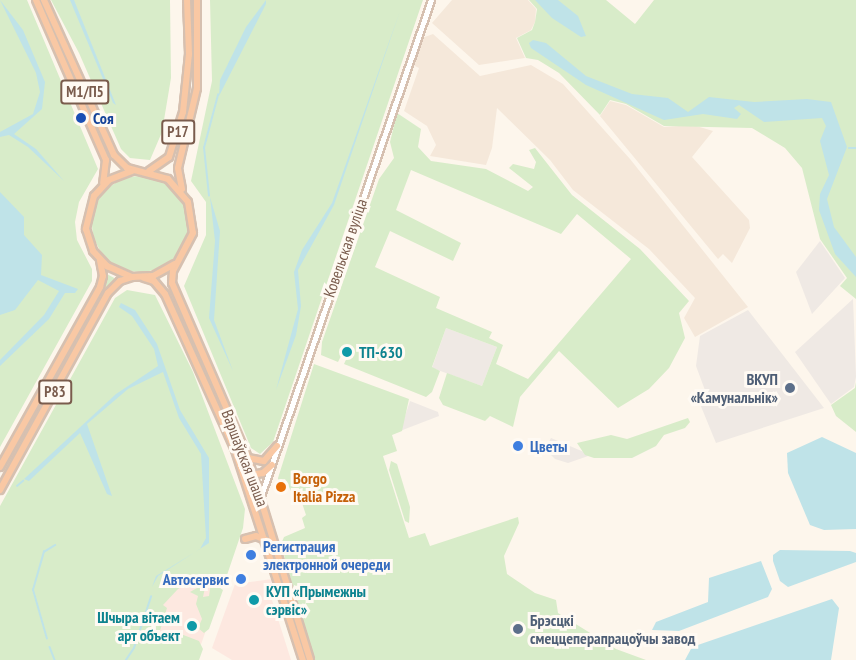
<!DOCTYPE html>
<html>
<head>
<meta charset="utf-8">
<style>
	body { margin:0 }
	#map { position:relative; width:856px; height:660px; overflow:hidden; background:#fdf6ec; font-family:"PT Sans Narrow",sans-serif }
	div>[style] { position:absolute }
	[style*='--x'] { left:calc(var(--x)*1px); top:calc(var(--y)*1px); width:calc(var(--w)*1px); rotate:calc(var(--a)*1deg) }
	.residential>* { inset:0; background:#f5e8da }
	.commercial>* { inset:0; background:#fde8e0 }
	.industrial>* { inset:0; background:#efe9e4 }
	.green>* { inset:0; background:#d8ecc9 }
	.round { border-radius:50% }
	.water>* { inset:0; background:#bfe3e8 }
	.stream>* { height:1.5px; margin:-0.75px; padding:0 0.75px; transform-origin:0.75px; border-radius:0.75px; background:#bfe3e8 }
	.roads { filter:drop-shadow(2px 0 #d6c0b0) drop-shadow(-2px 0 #d6c0b0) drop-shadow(0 2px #d6c0b0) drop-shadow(0 -2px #d6c0b0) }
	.secondary>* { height:4.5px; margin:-2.25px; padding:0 2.25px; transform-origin:2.25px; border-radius:2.25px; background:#fff }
	.trunk>* { height:6px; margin:-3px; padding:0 3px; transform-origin:3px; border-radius:3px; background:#f9c8a4 }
	.dots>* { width:16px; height:16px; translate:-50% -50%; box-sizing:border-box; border:3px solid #fffaf3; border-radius:50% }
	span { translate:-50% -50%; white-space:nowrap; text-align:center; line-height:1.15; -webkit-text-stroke:6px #fffaf3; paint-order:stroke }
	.shield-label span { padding:2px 4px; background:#fffaf3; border:2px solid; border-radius:4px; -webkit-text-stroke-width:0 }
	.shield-label { font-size:15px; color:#7a5c4d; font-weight:700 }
	.transit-label { font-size:16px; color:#164399; font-weight:700 }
	.left { translate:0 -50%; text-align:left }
	.street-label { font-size:16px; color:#7a5c4d }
	.culture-label { font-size:16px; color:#0d838f; font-weight:700 }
	.right { translate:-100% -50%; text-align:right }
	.service-label { font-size:16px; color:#4e5e75; font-weight:700 }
	.shop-label { font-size:16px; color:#366cbe; font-weight:700 }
	.food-label { font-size:16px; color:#c56008; font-weight:700 }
</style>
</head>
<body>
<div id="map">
	<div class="residential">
		<div style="clip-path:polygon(452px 0,528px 0,536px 9px,535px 22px,531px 30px,516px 38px,525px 58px,479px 65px,432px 23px)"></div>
		<div style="clip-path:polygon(433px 34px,480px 76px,531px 65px,563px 84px,630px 159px,748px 307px,695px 337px,684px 318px,695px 298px,649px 249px,573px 190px,550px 160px,497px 108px,492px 148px,486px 165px,430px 156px,436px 145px,427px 126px,404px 111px,419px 68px,413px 65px,422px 38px)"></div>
		<div style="clip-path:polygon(610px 101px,626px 105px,664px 127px,693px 125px,713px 131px,692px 157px,749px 220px,750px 228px,732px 263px,723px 254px,718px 259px,600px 116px)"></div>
	</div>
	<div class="commercial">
		<div style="clip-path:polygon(203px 569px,225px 576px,198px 653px,154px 636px,161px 596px)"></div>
		<div style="clip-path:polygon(272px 579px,271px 597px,291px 660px,232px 660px,212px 648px,235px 584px)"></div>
	</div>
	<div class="industrial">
		<div style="clip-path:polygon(820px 241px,845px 278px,812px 314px,796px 272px)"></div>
		<div style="clip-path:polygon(853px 299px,856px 377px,854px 387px,831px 404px,795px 352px)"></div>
		<div style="clip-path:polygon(748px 310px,824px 408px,716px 443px,700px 404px,709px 401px,696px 366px,700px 336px)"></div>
		<div style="clip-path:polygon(446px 328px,497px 347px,482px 386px,432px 368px)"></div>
		<div style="clip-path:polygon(410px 401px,438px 412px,439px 416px,400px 431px)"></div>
		<div style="clip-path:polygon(551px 438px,591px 455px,568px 463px,555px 459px,545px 449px)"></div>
	</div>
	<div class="green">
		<div style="clip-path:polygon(0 0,27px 0,98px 169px,79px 202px,75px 222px,77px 240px,92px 269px,92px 281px,0 447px)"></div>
		<div style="clip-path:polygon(51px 0,170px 0,171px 78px,162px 132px,150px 160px,130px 158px,121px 149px,79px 53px)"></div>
		<div style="clip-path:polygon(210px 0,423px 0,273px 442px,260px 454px,251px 448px,184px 286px,206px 235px,206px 202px,191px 181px,212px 81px)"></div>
		<div style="clip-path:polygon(529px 0,606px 0,635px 24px,654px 0,856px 0,856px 299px,840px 286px,847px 278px,820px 239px,802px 168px,785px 148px,752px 128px,664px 126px,626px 104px,610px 100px,600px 115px,559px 73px,538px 60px,526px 58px,517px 38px,532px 30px,535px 22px,537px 9px)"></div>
		<div style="clip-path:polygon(evenodd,397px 113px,421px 129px,418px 147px,431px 161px,486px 169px,528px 191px,533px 187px,509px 168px,513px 164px,534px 169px,536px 162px,529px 150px,535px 148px,572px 195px,640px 249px,689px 301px,679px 313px,685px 338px,669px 368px,649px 389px,618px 408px,559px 351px,520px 397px,513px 427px,490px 416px,485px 421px,443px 405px,439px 398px,447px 373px,482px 386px,497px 347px,446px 328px,432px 367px,440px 371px,432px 392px,426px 397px,344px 364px,351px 349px,346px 346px,338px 362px,321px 355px,322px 342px,379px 179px,394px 158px,390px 142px,397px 113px,411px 170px,561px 234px,577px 214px,631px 259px,528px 379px,496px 364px,503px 345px,489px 338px,492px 332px,436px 308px,440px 297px,375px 267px,390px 231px,453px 261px,461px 243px,396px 210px,411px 170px)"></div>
		<div class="round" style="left:92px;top:176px;width:96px;height:96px"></div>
		<div style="clip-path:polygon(107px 274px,116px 279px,106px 289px,0 479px,104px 287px)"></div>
		<div style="clip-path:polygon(127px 290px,155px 295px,193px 372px,245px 509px,243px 528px,226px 578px,204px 575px,178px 589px,163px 605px,167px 608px,159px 634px,170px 638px,173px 631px,199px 641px,203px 649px,199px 660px,0 660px,0 506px,115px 298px)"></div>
		<div style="clip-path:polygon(314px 364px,409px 399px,402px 431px,392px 435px,397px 451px,383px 456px,409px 538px,425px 533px,430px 546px,518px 517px,519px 523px,504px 556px,507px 574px,535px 593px,556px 600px,558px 613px,616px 649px,646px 660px,313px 660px,281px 544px,284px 537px,305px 528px,302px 518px,306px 515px,300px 497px,293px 495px,285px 479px,278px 481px,278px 478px)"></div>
		<div style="clip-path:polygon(856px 382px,856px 432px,836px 416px,831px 405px,855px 388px)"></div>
		<div style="clip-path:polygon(688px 418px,690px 422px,685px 428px,664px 435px,656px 446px,632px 458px,594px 458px,585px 455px,577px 443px,611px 435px,627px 439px)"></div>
		<div style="clip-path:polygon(391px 461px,397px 464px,410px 507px,409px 523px,405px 521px,389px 470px)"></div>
		<div style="clip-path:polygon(211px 582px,223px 590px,209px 629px,204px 633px,198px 628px,202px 619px,196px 604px,198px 596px,190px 592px,206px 583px,203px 597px,209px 596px)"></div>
	</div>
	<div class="water">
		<div style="clip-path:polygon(0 0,23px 30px,45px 82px,42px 109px,14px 134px,36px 149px,64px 181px,28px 147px,9px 135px,0 137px,0 132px,33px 114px,40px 92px,36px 73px)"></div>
		<div style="clip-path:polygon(70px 0,74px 0,116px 105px,113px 103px)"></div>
		<div style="clip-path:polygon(266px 0,266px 4px,219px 96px,220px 80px,246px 27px)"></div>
		<div style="clip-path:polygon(535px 0,558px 0,578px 16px,586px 36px,581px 37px,552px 18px)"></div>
		<div style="clip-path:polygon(400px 11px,334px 205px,298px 270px,301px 306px,296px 335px,276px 390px,298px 309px,294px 272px,302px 250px,332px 203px)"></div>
		<div style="clip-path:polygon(533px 40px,546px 43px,586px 76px,632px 94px,668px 98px,688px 112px,709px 97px,754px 102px,807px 99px,831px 102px,847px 147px,827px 199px,834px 227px,856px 257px,856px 277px,835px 254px,819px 210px,820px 194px,829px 175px,820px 141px,826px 126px,822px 118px,764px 122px,739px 105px,734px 108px,741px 114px,737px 119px,703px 114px,664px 120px,586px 85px,531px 48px,529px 43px)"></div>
		<div style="clip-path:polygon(0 192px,24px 217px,24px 235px,42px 255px,41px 275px,78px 289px,75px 293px,65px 293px,49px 319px,0 366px,0 360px,44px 315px,59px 291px,38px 280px,15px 310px,0 315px)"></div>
		<div style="clip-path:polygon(210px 197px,220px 231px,214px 320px,233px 371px,209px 318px,215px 241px)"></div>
		<div style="clip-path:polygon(121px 303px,135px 310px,157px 344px,180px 410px,209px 458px,209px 543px,158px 576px,152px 587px,156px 576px,200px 549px,206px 538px,201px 454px,179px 418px,163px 372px,128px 389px,87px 424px,112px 496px,107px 494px,80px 433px,29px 481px,24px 479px,116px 394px,158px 366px,154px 349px,132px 316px,119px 307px)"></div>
		<div style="clip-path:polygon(822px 437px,856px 453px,856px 529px,824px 530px,810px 525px,788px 473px,787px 453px)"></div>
		<div style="clip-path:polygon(780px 550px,850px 551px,856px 553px,856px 562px,788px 587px,780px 581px,773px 561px,773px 555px)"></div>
		<div style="clip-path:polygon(761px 561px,772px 589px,768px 597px,679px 631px,652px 630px,656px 622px,708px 602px,709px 578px)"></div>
		<div style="clip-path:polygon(832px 599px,839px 608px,831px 660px,685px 660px,692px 647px)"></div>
	</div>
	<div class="stream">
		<div style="--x:849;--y:148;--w:7;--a:0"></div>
		<div style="--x:209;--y:196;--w:48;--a:-95.9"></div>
		<div style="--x:204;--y:148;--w:55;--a:-75.2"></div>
		<div style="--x:17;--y:486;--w:8;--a:-40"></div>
		<div style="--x:47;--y:639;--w:51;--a:-105.9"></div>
		<div style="--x:33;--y:590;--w:40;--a:-74"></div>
		<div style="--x:44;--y:552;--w:13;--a:-32"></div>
		<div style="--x:50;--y:647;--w:14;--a:69"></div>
		<div style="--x:126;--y:660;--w:14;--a:-56"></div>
		<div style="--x:134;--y:648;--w:54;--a:-71.6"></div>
	</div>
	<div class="roads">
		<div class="secondary">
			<div style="--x:261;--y:496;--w:524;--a:-71.08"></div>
		</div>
		<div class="trunk">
			<div style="--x:36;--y:0;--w:175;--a:66.4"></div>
			<div style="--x:106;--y:160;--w:23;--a:97"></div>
			<div style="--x:44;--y:0;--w:170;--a:65.7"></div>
			<div style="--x:114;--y:155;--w:18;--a:45"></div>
			<div style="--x:127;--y:168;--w:42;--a:15"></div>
			<div style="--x:168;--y:179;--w:30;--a:49"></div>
			<div style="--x:188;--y:202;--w:31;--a:81"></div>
			<div style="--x:193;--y:233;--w:43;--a:117.8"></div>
			<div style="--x:173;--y:271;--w:12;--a:95"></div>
			<div style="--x:172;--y:283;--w:191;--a:66.5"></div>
			<div style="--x:248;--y:458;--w:211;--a:72.9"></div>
			<div style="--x:132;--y:171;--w:25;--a:159"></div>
			<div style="--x:109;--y:180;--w:22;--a:133"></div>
			<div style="--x:94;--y:196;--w:34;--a:104"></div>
			<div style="--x:86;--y:229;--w:23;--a:72"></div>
			<div style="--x:93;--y:251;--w:21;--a:47"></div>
			<div style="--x:107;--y:266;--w:27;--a:24"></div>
			<div style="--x:132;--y:277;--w:21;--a:-3"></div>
			<div style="--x:153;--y:276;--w:25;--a:-29"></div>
			<div style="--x:149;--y:171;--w:24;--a:-35"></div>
			<div style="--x:169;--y:157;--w:47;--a:-72.7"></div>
			<div style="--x:183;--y:112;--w:58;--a:-84.1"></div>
			<div style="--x:189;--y:54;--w:54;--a:-92.1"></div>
			<div style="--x:182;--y:189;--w:21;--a:-101"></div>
			<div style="--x:178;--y:168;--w:82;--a:-76.6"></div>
			<div style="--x:197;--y:88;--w:88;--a:-90"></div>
			<div style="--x:144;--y:278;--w:10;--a:17"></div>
			<div style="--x:154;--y:281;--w:17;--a:50"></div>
			<div style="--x:165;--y:294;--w:171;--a:65.8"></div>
			<div style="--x:235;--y:450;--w:221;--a:72.1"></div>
			<div style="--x:248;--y:458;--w:16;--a:11"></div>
			<div style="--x:264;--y:461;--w:20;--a:-49"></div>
			<div style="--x:0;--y:467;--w:206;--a:-60.9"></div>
			<div style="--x:100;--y:287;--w:11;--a:-75"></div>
			<div style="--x:103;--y:276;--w:16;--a:-101"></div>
			<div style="--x:250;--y:475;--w:13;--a:-9"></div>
			<div style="--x:263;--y:473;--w:12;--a:-42"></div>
			<div style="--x:0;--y:490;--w:225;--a:-61.3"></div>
			<div style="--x:108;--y:293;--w:17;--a:-45"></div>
			<div style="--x:120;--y:281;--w:13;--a:-18"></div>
			<div style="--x:245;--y:539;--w:11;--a:-15"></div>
			<div style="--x:256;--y:536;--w:11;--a:22"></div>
		</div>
	</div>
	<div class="dots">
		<div style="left:81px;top:118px;background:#1a4fb4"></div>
		<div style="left:347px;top:352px;background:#0f9aa8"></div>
		<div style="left:790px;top:388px;background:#5c6f8a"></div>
		<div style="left:518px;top:446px;background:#3f7fe0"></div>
		<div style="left:281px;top:487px;background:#e8710a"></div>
		<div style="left:251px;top:555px;background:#3f7fe0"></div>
		<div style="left:241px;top:579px;background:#3f7fe0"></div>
		<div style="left:254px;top:600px;background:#0f9aa8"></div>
		<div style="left:192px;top:626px;background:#0f9aa8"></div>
		<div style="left:518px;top:629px;background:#5c6f8a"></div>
	</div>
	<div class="shield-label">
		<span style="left:85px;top:92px">М1/П5</span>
		<span style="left:178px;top:132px">Р17</span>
		<span style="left:55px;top:392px">Р83</span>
	</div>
	<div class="transit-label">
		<span class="left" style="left:93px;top:118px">Соя</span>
	</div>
	<div class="street-label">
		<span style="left:345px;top:248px;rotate:-71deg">Ковельская вуліца</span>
		<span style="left:245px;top:458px;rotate:69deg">Варшаўская шаша</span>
	</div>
	<div class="culture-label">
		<span class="left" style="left:359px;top:352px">ТП-630</span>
		<span class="left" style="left:266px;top:600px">КУП «Прымежны<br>сэрвіс»</span>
		<span class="right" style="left:180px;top:626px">Шчыра вiтаем<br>арт объект</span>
	</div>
	<div class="service-label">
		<span class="right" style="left:778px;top:388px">ВКУП<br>«Камунальнік»</span>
		<span class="left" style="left:530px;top:629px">Брэсцкі<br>смеццеперапрацоўчы завод</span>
	</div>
	<div class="shop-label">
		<span class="left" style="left:530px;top:446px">Цветы</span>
		<span class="left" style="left:263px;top:555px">Регистрация<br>электронной очереди</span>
		<span class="right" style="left:229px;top:579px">Автосервис</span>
	</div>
	<div class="food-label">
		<span class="left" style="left:293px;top:487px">Borgo<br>Italia Pizza</span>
	</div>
</div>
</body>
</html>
